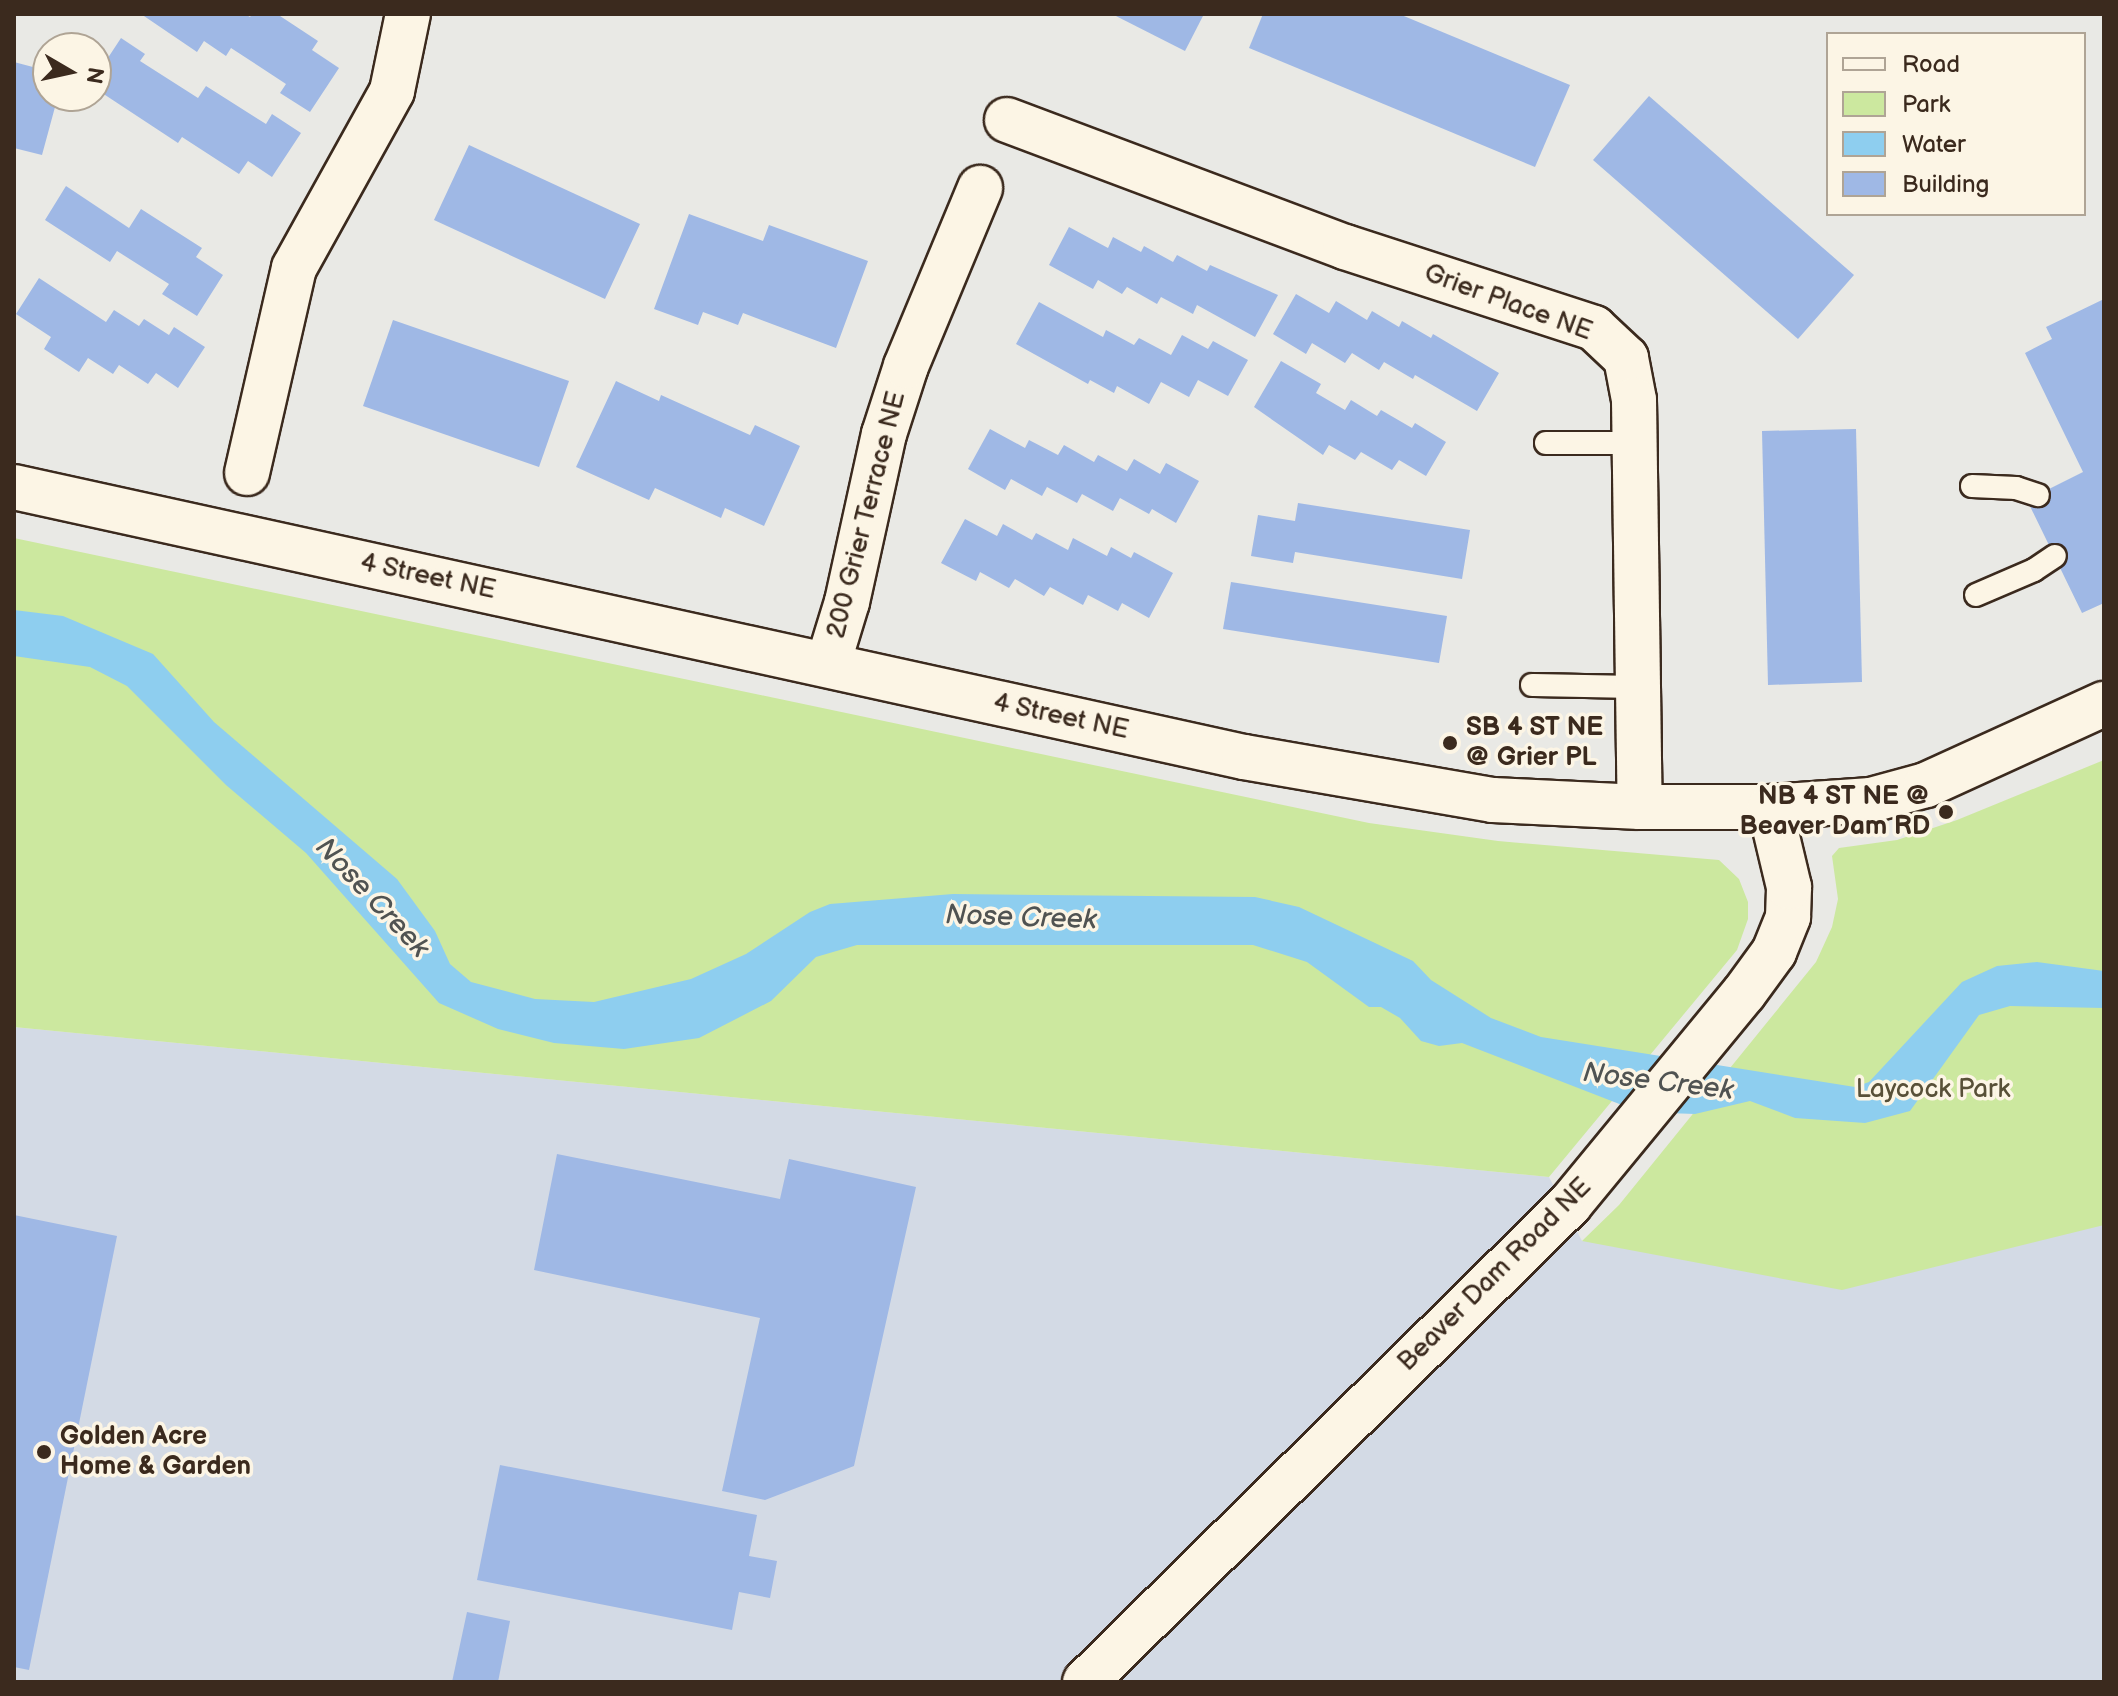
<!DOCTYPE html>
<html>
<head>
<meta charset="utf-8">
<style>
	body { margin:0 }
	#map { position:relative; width:2118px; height:1696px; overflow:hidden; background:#e9e9e5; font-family:"Balsamiq Sans",sans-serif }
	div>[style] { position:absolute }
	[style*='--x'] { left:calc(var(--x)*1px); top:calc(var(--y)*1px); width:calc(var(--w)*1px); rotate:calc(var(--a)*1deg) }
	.built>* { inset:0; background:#d3dae5 }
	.green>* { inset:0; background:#cce89f }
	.water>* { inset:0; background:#8eceef }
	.building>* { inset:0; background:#9fb8e5 }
	.roads { filter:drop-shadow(2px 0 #3b2a1e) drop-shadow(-2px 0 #3b2a1e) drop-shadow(0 2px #3b2a1e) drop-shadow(0 -2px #3b2a1e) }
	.service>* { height:22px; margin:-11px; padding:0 11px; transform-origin:11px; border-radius:11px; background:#fcf5e5 }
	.minor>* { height:44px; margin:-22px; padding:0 22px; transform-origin:22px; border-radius:22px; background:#fcf5e5 }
	.dots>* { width:22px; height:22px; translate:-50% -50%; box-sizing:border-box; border:4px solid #fcf5e5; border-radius:50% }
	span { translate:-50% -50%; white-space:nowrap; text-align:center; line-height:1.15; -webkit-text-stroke:7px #fcf5e5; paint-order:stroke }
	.street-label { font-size:26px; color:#3b2a1e }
	.poi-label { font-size:26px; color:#3b2a1e; font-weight:700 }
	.left { translate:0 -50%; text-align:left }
	.right { translate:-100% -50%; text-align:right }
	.park-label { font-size:26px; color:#585038 }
	.water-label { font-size:28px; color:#505352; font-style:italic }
	.frame { position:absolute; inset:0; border:16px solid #3b2a1e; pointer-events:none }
	.legend { position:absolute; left:1826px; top:32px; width:260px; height:184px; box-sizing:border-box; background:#fcf5e5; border:2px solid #afa495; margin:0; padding:10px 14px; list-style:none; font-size:24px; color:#3b2a1e }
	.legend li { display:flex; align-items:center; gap:16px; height:40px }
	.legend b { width:40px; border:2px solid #afa495 }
	.north { position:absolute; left:32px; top:32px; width:80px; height:80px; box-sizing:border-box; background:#fcf5e5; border:2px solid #afa495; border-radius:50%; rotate:99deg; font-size:22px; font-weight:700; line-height:32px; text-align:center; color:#3b2a1e }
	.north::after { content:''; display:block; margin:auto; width:28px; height:36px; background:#3b2a1e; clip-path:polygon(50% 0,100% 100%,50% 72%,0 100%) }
</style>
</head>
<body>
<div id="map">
	<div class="built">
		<div style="clip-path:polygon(14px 1027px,1549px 1177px,1582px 1241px,2104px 1225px,2104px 1682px,14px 1682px)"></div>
	</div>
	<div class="green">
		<div style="clip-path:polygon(14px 538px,1369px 823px,1498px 841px,1719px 860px,1739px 879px,1748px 902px,1748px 919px,1737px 950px,1549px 1177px,14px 1027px)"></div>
		<div style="clip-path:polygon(2104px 760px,2104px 1225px,1842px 1290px,1582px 1241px,1619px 1205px,1816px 962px,1832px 927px,1838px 899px,1832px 856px,1839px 848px,1897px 840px,1957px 820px)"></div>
	</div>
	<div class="water">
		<div style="clip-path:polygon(14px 610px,63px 616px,153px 654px,214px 722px,397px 879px,435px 931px,450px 964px,471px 982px,535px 999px,594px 1002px,691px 979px,746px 954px,810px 912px,830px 904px,953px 894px,1255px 897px,1299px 907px,1413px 961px,1431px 980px,1491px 1018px,1541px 1037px,1855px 1087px,1869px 1082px,1962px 982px,1997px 966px,2037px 962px,2104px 971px,2104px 1008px,2010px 1006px,1979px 1015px,1910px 1111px,1865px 1123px,1795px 1118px,1750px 1101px,1695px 1114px,1640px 1112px,1462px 1043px,1439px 1046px,1421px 1041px,1400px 1018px,1381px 1007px,1369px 1007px,1307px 962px,1253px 945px,857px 945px,816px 957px,771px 1001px,699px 1038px,624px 1049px,554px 1043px,498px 1029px,439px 1003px,306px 853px,226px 785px,127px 686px,90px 667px,14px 656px)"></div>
	</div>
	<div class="building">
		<div style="clip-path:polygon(141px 14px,245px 14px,250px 17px,252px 14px,277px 14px,318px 41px,312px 50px,339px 68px,310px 112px,280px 93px,286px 84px,231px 48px,226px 56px,204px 41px,197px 52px)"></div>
		<div style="clip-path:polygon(1112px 14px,1204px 14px,1185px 51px)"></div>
		<div style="clip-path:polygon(1263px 14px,1399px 14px,1570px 85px,1535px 167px,1249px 48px)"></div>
		<div style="clip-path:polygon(121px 38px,145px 54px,140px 61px,198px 98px,206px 86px,266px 124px,272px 114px,301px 133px,272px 177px,248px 161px,239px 174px,182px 137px,178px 143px,96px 89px,96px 76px)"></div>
		<div style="clip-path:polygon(14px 62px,48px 71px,48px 96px,58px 96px,42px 155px,14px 148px)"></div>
		<div style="clip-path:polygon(1649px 96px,1854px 275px,1798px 339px,1593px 160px)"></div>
		<div style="clip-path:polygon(469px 145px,640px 224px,605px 299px,434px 220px)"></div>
		<div style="clip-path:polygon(66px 186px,129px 228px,141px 209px,202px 248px,196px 257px,223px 275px,197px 316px,162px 294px,169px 284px,117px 251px,110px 262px,45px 220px)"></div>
		<div style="clip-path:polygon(689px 214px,763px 241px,769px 225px,868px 261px,836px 348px,743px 313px,738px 325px,703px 312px,698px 325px,654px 309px)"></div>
		<div style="clip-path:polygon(1069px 227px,1108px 248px,1113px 237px,1141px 252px,1144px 246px,1173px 262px,1177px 255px,1207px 271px,1210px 265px,1278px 295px,1255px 337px,1197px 305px,1193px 314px,1161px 297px,1157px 304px,1127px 287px,1122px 294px,1098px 280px,1093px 289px,1049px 265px)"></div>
		<div style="clip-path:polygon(39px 278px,106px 322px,114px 310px,139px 326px,144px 319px,169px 335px,174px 327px,205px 347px,178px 388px,156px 373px,148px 384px,119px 365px,113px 374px,88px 358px,79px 372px,44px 349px,51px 337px,16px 314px)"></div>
		<div style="clip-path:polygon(1296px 294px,1329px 313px,1336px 301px,1367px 320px,1372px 311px,1399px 327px,1402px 321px,1431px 338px,1433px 334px,1499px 373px,1477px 411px,1415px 375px,1413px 379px,1384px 362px,1379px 370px,1352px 353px,1345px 363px,1312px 343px,1306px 354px,1273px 334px)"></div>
		<div style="clip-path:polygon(2104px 299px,2104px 603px,2082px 613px,2027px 500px,2083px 472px,2025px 353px,2052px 339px,2046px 327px)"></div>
		<div style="clip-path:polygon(1039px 302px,1103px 337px,1106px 330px,1134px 345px,1139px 338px,1171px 355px,1182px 335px,1208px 349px,1213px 341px,1248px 360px,1228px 396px,1198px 380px,1189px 397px,1161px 382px,1149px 404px,1117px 386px,1114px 393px,1090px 380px,1088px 384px,1016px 344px)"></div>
		<div style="clip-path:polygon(393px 320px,569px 381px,539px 467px,363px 406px)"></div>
		<div style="clip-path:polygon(1281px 361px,1321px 384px,1316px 393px,1345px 410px,1351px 400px,1377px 416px,1381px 410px,1412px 428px,1415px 423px,1446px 442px,1426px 476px,1399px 460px,1392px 470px,1361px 452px,1355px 460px,1329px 445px,1323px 455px,1254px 407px)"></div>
		<div style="clip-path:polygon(616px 381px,659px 401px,661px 395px,750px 435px,755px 425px,800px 446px,764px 526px,725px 508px,721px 518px,655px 488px,649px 500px,576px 467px)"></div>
		<div style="clip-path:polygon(990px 429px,1025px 448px,1029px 440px,1058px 455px,1064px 445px,1094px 462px,1098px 455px,1127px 471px,1134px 459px,1160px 474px,1166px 463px,1199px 481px,1176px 523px,1152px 509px,1149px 514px,1120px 498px,1113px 511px,1082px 494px,1077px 503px,1047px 487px,1042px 496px,1011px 479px,1005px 490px,968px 469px)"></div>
		<div style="clip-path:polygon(1856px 429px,1862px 682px,1768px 685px,1762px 431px)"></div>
		<div style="clip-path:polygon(1298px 503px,1470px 530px,1462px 579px,1295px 552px,1293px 563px,1251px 556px,1258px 515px,1295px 521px)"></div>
		<div style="clip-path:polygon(965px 519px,997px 536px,1003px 524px,1032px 540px,1036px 533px,1068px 550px,1073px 538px,1107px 556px,1111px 547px,1131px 558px,1134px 552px,1173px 573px,1149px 618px,1122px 603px,1118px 611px,1088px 595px,1083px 605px,1050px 587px,1044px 596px,1015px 579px,1009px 588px,980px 572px,976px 581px,941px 563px)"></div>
		<div style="clip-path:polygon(1231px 582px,1447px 616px,1439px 663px,1223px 629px)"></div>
		<div style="clip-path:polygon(557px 1154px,780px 1199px,789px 1159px,916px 1187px,854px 1466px,765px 1500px,722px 1491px,760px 1318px,534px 1270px)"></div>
		<div style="clip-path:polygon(14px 1215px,117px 1236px,29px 1670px,14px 1667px)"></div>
		<div style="clip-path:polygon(500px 1465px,757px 1515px,749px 1556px,777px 1561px,770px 1598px,739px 1592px,732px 1630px,477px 1580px)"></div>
		<div style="clip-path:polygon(467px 1612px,510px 1621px,498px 1682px,452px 1682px)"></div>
	</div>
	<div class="roads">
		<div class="service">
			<div style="--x:1546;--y:443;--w:89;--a:0"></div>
			<div style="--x:1972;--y:486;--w:44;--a:2.6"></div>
			<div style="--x:2016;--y:488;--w:23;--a:18"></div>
			<div style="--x:1976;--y:595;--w:63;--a:-23.3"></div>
			<div style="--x:2034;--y:570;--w:25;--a:-34"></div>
			<div style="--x:1532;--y:685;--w:105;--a:1.1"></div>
		</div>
		<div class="minor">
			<div style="--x:1007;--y:120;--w:361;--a:20.6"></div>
			<div style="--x:1345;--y:247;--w:262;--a:18"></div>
			<div style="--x:1594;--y:328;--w:44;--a:43.2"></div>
			<div style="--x:1626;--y:358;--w:43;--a:79.2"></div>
			<div style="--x:1634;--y:400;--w:407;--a:89.2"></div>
			<div style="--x:247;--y:473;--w:210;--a:-77.1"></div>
			<div style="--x:294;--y:268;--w:202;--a:-61"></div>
			<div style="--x:392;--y:91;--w:79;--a:-78.3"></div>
			<div style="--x:14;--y:487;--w:1259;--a:12.38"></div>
			<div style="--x:1244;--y:757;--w:253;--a:9.8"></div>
			<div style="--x:1493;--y:800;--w:147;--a:2.7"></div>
			<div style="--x:1640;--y:807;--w:130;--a:0"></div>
			<div style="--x:1770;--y:807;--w:101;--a:-4"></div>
			<div style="--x:1871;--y:800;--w:57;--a:-15.3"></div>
			<div style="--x:1926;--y:785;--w:196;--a:-24.5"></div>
			<div style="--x:828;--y:664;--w:65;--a:-73"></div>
			<div style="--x:847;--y:602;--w:172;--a:-77.6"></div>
			<div style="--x:884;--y:434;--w:71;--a:-72.1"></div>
			<div style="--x:906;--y:366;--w:193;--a:-67.4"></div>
			<div style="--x:1085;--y:1682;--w:681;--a:-44.58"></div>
			<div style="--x:1570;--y:1204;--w:273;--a:-50.5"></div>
			<div style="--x:1744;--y:993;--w:51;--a:-53.8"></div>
			<div style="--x:1774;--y:952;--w:38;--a:-68"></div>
			<div style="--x:1788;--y:917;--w:30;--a:-88"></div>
			<div style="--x:1789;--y:887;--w:82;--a:-103.4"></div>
		</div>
	</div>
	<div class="dots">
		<div style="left:1450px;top:743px;background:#3b2a1e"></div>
		<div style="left:1946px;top:812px;background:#3b2a1e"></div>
		<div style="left:44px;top:1452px;background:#3b2a1e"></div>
	</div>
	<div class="street-label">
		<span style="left:1508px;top:303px;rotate:20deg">Grier Place NE</span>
		<span style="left:867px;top:515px;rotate:-76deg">200 Grier Terrace NE</span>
		<span style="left:428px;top:577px;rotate:12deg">4 Street NE</span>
		<span style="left:1061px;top:717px;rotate:12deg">4 Street NE</span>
		<span style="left:1495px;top:1275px;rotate:-45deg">Beaver Dam Road NE</span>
	</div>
	<div class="poi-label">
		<span class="left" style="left:1466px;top:743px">SB 4 ST NE<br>@ Grier PL</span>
		<span class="right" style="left:1930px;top:812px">NB 4 ST NE @<br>Beaver Dam RD</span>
		<span class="left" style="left:60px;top:1452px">Golden Acre<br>Home &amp; Garden</span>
	</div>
	<div class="park-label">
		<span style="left:1933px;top:1090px">Laycock Park</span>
	</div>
	<div class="water-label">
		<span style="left:372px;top:898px;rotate:47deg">Nose Creek</span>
		<span style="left:1021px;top:918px;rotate:2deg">Nose Creek</span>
		<span style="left:1658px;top:1082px;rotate:7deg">Nose Creek</span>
	</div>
	<div class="frame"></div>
	<ul class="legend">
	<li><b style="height:10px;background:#fcf5e5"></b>Road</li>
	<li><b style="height:22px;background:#cce89f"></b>Park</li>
	<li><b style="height:22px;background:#8eceef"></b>Water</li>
	<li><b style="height:22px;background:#9fb8e5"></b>Building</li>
	</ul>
	<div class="north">N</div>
</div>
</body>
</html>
